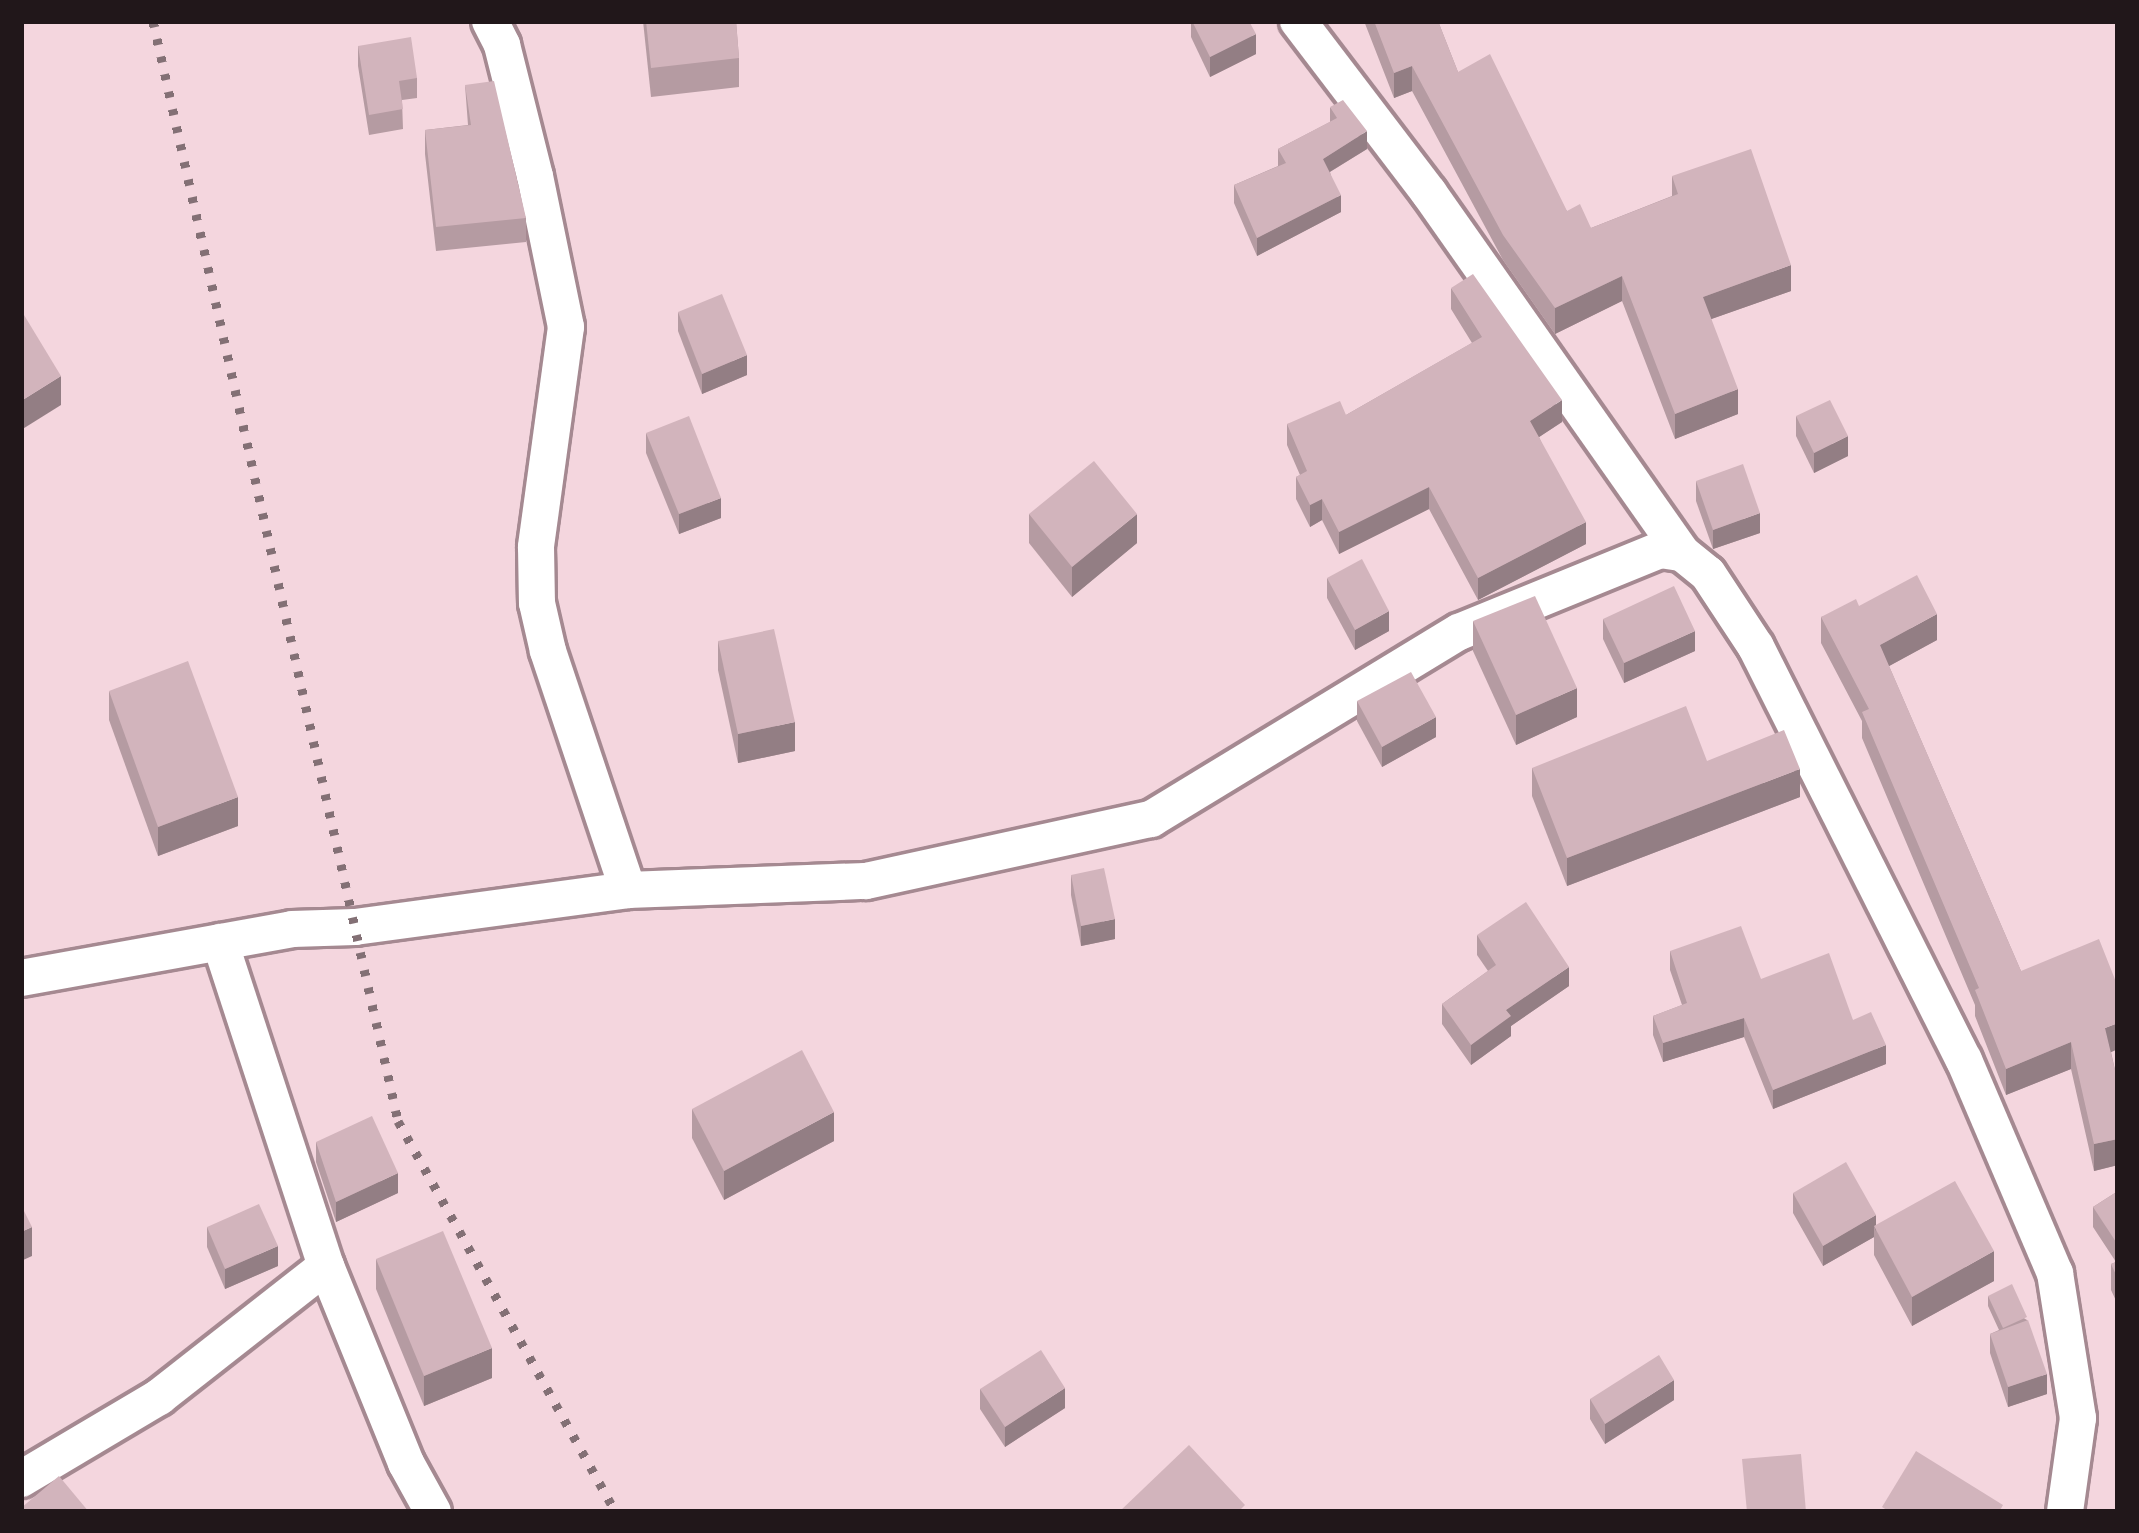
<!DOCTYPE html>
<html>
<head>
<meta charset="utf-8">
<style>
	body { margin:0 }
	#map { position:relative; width:2139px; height:1533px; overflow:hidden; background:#f4d6de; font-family:"Asap Condensed",sans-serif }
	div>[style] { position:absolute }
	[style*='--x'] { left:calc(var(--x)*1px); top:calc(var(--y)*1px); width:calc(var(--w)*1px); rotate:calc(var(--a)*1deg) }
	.roads { filter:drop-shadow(3px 0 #a58991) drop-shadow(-3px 0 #a58991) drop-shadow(0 3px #a58991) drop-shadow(0 -3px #a58991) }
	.minor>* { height:36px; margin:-18px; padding:0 18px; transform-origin:18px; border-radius:18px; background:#fff }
	.rail>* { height:9px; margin-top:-4.5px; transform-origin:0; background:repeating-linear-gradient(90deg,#837075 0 6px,transparent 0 18px) }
	.wall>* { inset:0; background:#b59ba2 }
	.shaded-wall>* { inset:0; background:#937e84 }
	.building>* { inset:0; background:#d2b4bc }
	span { translate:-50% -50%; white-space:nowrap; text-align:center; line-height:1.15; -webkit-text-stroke:10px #f4d6de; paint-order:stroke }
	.frame { position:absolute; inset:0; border:24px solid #21171a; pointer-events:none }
</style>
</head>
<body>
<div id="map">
	<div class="roads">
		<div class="minor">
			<div style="--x:490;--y:21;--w:27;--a:63"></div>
			<div style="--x:502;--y:45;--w:135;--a:75.9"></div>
			<div style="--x:535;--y:176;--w:154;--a:78.4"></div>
			<div style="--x:566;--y:327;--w:222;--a:97.8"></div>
			<div style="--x:536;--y:547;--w:56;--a:89"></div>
			<div style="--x:537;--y:603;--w:49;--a:77.1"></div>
			<div style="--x:548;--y:651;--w:252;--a:71.5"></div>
			<div style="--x:1298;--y:21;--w:216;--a:52.7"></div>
			<div style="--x:1429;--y:193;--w:440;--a:54.9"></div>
			<div style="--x:220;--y:942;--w:341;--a:71.9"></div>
			<div style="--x:326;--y:1266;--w:213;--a:67.9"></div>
			<div style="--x:406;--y:1463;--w:56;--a:61.1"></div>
			<div style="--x:21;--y:978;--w:275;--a:-10.2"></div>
			<div style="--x:292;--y:929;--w:63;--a:-1.8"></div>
			<div style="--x:355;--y:927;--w:275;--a:-7.7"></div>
			<div style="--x:628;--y:890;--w:238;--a:-2.2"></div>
			<div style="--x:866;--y:881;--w:292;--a:-12.3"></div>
			<div style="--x:1151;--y:819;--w:360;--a:-31.3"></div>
			<div style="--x:1459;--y:632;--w:217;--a:-22.2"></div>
			<div style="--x:1660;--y:550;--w:22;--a:8"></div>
			<div style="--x:1682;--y:553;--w:33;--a:39"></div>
			<div style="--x:1708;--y:574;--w:87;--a:56.7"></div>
			<div style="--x:1756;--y:647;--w:462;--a:63.3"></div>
			<div style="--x:1964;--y:1060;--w:232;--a:66.9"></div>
			<div style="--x:2055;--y:1273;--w:147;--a:81"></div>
			<div style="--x:2078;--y:1418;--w:95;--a:97.9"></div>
			<div style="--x:21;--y:1479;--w:161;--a:-30.7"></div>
			<div style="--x:159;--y:1397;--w:212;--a:-38.1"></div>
		</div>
	</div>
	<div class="rail">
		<div style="--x:153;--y:21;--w:1127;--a:77.44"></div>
		<div style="--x:398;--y:1121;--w:448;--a:60.9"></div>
	</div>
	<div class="wall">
		<div style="clip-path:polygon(643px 21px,736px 21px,739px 58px,739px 87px,651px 97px)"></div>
		<div style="clip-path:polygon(1191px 21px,1249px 21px,1256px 54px,1210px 77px,1191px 37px)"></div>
		<div style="clip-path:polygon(1364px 21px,1438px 21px,1458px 72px,1567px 211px,1591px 228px,1672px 196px,1672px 176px,1791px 291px,1711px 319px,1738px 414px,1675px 439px,1622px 301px,1555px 334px,1503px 260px,1412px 91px,1394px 98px)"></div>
		<div style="clip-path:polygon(358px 46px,417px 78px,417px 98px,402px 100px,403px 129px,369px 135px,358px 66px)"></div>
		<div style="clip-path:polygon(465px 85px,526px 218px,526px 242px,436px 251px,425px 154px,425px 130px,468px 125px)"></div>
		<div style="clip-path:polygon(1330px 107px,1367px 149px,1330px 172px,1341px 212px,1257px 256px,1234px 203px,1234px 185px,1278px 166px,1278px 149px,1330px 122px)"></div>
		<div style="clip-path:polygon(1451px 288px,1562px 422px,1539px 437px,1586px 544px,1478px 600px,1429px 509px,1339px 554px,1322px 520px,1310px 527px,1296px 499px,1296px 477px,1300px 475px,1287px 445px,1287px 424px,1346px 415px,1472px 343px,1451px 309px)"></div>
		<div style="clip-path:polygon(678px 312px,747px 375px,702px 394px,678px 331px)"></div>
		<div style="clip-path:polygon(1796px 416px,1848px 456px,1814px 473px,1796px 436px)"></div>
		<div style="clip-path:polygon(646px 433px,721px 518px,679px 534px,646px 453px)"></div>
		<div style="clip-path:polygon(1696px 481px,1760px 533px,1713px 549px,1696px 501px)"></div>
		<div style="clip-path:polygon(1029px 514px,1137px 543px,1072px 597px,1029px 543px)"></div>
		<div style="clip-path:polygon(1327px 578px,1389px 631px,1355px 650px,1327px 598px)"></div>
		<div style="clip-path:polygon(1859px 606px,1937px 640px,1889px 666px,2021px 971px,2111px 1052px,2118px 1083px,2118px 1165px,2094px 1171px,2071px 1069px,2006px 1095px,1975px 1016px,1975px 1005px,1862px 738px,1862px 721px,1821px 643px,1821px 617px)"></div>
		<div style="clip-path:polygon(1603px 619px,1695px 651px,1624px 683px,1603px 639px)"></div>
		<div style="clip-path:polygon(1473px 621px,1577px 717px,1516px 745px,1473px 651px)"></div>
		<div style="clip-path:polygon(718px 641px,795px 751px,738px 763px,718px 670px)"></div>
		<div style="clip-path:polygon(109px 691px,238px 826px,158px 856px,109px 720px)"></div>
		<div style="clip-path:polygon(1357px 701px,1436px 737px,1382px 767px,1357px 721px)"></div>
		<div style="clip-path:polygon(1707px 761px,1800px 797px,1567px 886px,1532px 796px,1532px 768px)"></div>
		<div style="clip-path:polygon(1071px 875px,1115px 939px,1081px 946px,1071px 895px)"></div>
		<div style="clip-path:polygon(1477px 935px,1569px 986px,1511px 1026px,1511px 1036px,1471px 1065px,1442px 1024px,1442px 1004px,1488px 971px,1477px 955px)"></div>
		<div style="clip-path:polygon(1670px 951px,1761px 979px,1853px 1020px,1886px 1064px,1773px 1109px,1744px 1037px,1663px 1062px,1653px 1035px,1653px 1016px,1682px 1005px,1670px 970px)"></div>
		<div style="clip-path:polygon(692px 1109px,834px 1141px,724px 1200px,692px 1138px)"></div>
		<div style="clip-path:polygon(316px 1142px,398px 1193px,336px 1222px,316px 1162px)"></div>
		<div style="clip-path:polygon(2118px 1191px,2118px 1305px,2111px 1290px,2111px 1264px,2116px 1262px,2093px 1227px,2093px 1207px)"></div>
		<div style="clip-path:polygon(1793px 1193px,1876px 1225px,1994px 1281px,1912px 1326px,1874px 1255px,1874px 1237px,1823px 1266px,1793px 1213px)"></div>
		<div style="clip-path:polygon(207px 1227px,278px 1266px,225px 1289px,207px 1247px)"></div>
		<div style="clip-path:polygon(376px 1259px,492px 1378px,424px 1406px,376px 1289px)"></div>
		<div style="clip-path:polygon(1988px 1296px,2027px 1320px,2047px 1394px,2008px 1407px,1990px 1353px,1990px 1334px,1999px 1330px,1988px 1306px)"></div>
		<div style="clip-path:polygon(980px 1389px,1065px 1408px,1005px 1447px,980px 1409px)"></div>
		<div style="clip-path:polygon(1590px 1399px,1674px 1400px,1605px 1444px,1590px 1419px)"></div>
	</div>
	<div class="shaded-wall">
		<div style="clip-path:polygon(1256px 34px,1256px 54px,1210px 77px,1210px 57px)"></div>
		<div style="clip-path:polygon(1412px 66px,1412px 91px,1394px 98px,1394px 73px)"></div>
		<div style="clip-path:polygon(1367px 131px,1367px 149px,1323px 176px,1323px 159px)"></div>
		<div style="clip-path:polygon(1341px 195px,1341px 212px,1257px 256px,1257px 238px)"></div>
		<div style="clip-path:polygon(1791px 265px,1791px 291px,1703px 322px,1703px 297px)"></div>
		<div style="clip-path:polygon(1622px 276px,1622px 301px,1555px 334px,1555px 308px)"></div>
		<div style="clip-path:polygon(747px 355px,747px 375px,702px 394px,702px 374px)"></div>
		<div style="clip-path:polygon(61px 376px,61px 405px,21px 430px,21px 401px)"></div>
		<div style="clip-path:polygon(1738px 389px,1738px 414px,1675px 439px,1675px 414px)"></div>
		<div style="clip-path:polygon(1562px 400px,1562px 422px,1530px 443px,1530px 421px)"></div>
		<div style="clip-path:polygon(1848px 436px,1848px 456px,1814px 473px,1814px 453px)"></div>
		<div style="clip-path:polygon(1429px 487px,1429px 509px,1339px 554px,1339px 532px)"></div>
		<div style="clip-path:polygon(721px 498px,721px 518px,679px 534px,679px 514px)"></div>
		<div style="clip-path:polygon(1322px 499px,1322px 520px,1310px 527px,1310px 505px)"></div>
		<div style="clip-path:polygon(1760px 513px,1760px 533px,1713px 549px,1713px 530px)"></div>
		<div style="clip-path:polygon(1137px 514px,1137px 543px,1072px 597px,1072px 567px)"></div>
		<div style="clip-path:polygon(1586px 522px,1586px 544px,1478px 600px,1478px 578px)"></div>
		<div style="clip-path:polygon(1389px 611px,1389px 631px,1355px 650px,1355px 630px)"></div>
		<div style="clip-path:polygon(1937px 614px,1937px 640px,1880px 671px,1880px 645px)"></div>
		<div style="clip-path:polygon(1695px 631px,1695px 651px,1624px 683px,1624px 663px)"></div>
		<div style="clip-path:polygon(1577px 688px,1577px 717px,1516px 745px,1516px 715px)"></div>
		<div style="clip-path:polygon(1436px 717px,1436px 737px,1382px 767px,1382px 747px)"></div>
		<div style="clip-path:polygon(795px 722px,795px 751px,738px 763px,738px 734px)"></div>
		<div style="clip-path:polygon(1800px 769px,1800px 797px,1567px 886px,1567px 858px)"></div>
		<div style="clip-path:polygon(238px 797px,238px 826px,158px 856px,158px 827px)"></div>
		<div style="clip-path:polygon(1115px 919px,1115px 939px,1081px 946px,1081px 926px)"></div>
		<div style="clip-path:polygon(1569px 967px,1569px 986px,1511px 1026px,1511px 1036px,1471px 1065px,1471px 1045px,1506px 1010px)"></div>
		<div style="clip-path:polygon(1744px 1018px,1744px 1037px,1663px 1062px,1663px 1043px)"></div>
		<div style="clip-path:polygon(2118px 1023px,2118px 1049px,2105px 1055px,2105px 1028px)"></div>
		<div style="clip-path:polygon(2071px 1042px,2071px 1069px,2006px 1095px,2006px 1069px)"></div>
		<div style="clip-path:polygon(1886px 1045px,1886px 1064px,1773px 1109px,1773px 1090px)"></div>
		<div style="clip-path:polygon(834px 1112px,834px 1141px,724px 1200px,724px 1171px)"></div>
		<div style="clip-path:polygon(2118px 1139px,2118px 1165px,2094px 1171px,2094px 1144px)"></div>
		<div style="clip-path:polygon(398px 1173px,398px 1193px,336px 1222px,336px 1202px)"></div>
		<div style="clip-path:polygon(1876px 1215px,1876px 1231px,1874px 1226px,1874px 1237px,1823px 1266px,1823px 1246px)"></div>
		<div style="clip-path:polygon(32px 1227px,32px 1256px,21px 1261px,21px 1232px)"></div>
		<div style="clip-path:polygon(278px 1246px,278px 1266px,225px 1289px,225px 1269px)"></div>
		<div style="clip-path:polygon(1994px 1251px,1994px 1281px,1912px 1326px,1912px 1297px)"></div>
		<div style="clip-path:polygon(492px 1348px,492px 1378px,424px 1406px,424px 1376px)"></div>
		<div style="clip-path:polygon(2047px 1374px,2047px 1394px,2008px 1407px,2008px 1387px)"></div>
		<div style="clip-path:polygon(1674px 1380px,1674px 1400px,1605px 1444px,1605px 1424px)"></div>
		<div style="clip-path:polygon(1065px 1388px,1065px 1408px,1005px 1447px,1005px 1427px)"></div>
	</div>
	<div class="building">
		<div style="clip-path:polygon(646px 21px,736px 21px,739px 58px,651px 68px)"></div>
		<div style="clip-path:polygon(1192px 21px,1249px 21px,1256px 34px,1210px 57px)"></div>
		<div style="clip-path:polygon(1374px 21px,1438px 21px,1458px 72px,1490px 54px,1567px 211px,1580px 204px,1591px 228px,1678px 194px,1672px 176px,1751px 149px,1791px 265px,1703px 297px,1738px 389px,1675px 414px,1622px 276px,1555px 308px,1503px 235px,1412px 66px,1394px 73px)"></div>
		<div style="clip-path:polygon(411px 37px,417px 78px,399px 81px,403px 109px,369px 115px,358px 46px)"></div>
		<div style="clip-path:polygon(494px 81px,526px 218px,436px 227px,425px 130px,471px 125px,465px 85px)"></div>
		<div style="clip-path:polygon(1343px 100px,1367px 131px,1323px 159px,1341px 195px,1257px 238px,1234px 185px,1286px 163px,1278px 149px,1337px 118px,1330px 107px)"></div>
		<div style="clip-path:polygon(1473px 274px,1562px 400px,1530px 421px,1586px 522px,1478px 578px,1429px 487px,1339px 532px,1322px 499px,1310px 505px,1296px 477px,1307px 471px,1287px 424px,1340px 401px,1346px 415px,1482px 337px,1451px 288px)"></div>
		<div style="clip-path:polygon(722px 294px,747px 355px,702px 374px,678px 312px)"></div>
		<div style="clip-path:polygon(21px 310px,61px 376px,21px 401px)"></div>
		<div style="clip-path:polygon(1830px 400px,1848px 436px,1814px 453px,1796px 416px)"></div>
		<div style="clip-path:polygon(689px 416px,721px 498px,679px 514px,646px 433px)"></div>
		<div style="clip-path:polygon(1094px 461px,1137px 514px,1072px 567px,1029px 514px)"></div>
		<div style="clip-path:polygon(1743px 464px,1760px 513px,1713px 530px,1696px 481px)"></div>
		<div style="clip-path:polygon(1362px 559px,1389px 611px,1355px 630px,1327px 578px)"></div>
		<div style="clip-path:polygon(1917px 575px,1937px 614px,1880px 645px,2021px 971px,2099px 939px,2118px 987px,2118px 1023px,2105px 1028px,2118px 1083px,2118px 1139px,2094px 1144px,2071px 1042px,2006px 1069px,1975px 990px,1979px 988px,1862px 712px,1869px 709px,1821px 617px,1856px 599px,1859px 606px)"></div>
		<div style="clip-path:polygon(1674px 586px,1695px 631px,1624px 663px,1603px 619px)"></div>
		<div style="clip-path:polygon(1535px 596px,1577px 688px,1516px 715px,1473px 621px)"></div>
		<div style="clip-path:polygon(774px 629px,795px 722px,738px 734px,718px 641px)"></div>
		<div style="clip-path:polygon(188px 661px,238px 797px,158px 827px,109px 691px)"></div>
		<div style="clip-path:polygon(1411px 672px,1436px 717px,1382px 747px,1357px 701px)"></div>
		<div style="clip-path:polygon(1686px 706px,1707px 761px,1784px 730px,1800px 769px,1567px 858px,1532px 768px)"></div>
		<div style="clip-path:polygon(1104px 868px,1115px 919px,1081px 926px,1071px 875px)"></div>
		<div style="clip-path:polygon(1526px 902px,1569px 967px,1506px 1010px,1511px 1016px,1471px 1045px,1442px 1004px,1496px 965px,1477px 935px)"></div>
		<div style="clip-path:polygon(1741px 926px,1761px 979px,1829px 953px,1853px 1020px,1871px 1012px,1886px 1045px,1773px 1090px,1744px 1018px,1663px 1043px,1653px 1016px,1687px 1003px,1670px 951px)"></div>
		<div style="clip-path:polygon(802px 1050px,834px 1112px,724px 1171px,692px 1109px)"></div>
		<div style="clip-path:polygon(372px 1116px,398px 1173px,336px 1202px,316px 1142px)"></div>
		<div style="clip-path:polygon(1846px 1162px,1876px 1215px,1823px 1246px,1793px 1193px)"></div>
		<div style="clip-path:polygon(1955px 1181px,1994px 1251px,1912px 1297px,1874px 1226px)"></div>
		<div style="clip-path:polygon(2118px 1191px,2118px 1245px,2093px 1207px)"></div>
		<div style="clip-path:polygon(259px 1204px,278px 1246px,225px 1269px,207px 1227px)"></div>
		<div style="clip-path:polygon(21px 1205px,32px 1227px,21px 1232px)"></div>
		<div style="clip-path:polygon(443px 1231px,492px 1348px,424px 1376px,376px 1259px)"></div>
		<div style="clip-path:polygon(2118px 1261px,2118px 1279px,2111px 1264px)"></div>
		<div style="clip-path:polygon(2012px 1284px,2027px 1317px,2003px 1328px,1988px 1296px)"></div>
		<div style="clip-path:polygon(2028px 1320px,2047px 1374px,2008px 1387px,1990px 1334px)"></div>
		<div style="clip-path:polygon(1041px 1350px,1065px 1388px,1005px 1427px,980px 1389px)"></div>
		<div style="clip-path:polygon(1659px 1355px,1674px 1380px,1605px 1424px,1590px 1399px)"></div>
		<div style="clip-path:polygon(1189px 1445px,1245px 1505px,1238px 1512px,1119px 1512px)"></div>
		<div style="clip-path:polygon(1916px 1451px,2003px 1505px,1999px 1512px,1890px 1512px,1882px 1507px)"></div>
		<div style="clip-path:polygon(1801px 1454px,1806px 1512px,1747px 1512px,1742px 1459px)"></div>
		<div style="clip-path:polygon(59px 1476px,89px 1512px,21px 1512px,21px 1508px)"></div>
		<div style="clip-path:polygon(2116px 1483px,2118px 1483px,2118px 1512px,2116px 1512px)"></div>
	</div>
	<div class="frame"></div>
</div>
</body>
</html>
